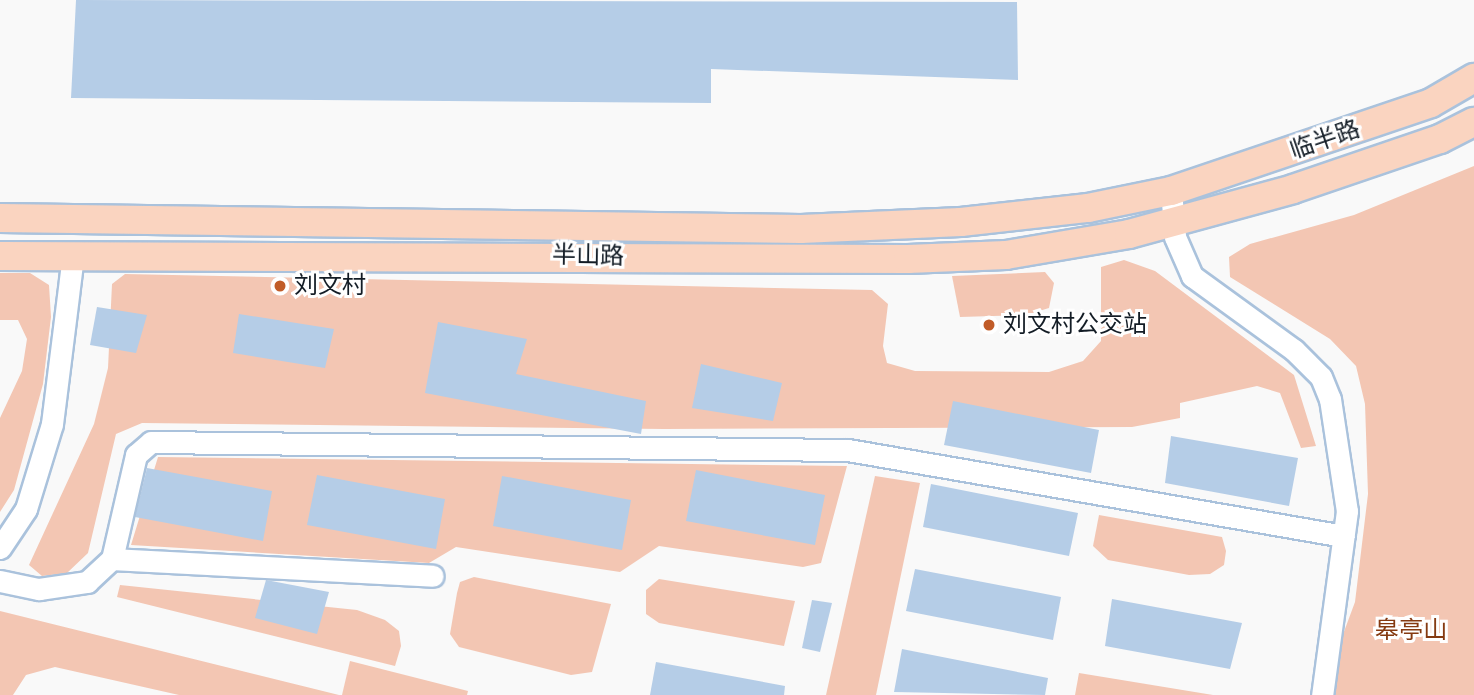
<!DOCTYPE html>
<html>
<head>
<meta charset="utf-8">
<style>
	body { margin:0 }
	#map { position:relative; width:1474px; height:695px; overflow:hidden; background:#f9f9f9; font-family:"Work Sans","Noto Sans SC",sans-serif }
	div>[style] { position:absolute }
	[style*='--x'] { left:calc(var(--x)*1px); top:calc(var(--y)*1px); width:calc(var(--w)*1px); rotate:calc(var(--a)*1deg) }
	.green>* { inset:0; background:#f3c6b3 }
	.building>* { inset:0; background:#b5cde7 }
	.roads { filter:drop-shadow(2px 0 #aac2dc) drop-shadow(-2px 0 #aac2dc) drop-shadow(0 2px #aac2dc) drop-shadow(0 -2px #aac2dc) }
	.minor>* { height:21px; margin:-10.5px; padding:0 10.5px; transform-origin:10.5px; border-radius:10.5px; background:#fff }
	.secondary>* { height:28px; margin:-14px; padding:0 14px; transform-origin:14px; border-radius:14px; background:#fad4c0 }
	.dots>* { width:19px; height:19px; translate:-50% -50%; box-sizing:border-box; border:4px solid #fff; border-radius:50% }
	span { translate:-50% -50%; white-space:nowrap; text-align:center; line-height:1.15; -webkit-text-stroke:6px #fff; paint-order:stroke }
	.street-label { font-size:24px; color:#131c25 }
	.poi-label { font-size:24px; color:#131c25 }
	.left { translate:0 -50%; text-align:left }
	.park-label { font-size:24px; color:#853a11 }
</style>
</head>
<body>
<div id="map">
	<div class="green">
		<div style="clip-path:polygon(1474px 166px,1474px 695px,1327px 695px,1329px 672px,1355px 602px,1368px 494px,1365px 404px,1356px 366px,1330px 339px,1230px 277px,1229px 257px,1250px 244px,1354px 215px)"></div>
		<div style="clip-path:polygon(1124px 260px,1155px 271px,1294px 375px,1316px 446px,1301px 448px,1280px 393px,1257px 386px,1180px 403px,1180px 418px,1132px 427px,664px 429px,142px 423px,116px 434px,88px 553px,67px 573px,42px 576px,29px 565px,94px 424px,108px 368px,112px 284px,125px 274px,872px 290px,888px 304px,883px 346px,887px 363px,915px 371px,1049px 372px,1083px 361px,1101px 341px,1101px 267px)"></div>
		<div style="clip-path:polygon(1045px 272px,1054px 283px,1049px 308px,1026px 315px,960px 317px,952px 276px)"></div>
		<div style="clip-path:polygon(0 273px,30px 273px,49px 285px,51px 317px,43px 384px,14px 490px,0 512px,0 418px,22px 371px,27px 339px,18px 320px,0 320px)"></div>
		<div style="clip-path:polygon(158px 457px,847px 466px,821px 563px,803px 567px,659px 546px,620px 572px,456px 547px,429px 563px,131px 545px)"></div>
		<div style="clip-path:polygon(875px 476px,920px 483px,876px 695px,826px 695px)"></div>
		<div style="clip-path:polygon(1099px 515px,1222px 537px,1226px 551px,1224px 565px,1210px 574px,1189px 575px,1108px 560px,1093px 546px)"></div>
		<div style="clip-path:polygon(474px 577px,611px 604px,592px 672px,571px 675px,459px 647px,450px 634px,457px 593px,460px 582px)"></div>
		<div style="clip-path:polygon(659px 579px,795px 601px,784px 646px,659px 623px,646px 614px,646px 590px)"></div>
		<div style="clip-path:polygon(120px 585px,357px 610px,385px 620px,399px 631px,401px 646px,395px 666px,117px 597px)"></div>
		<div style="clip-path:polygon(0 611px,339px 695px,179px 695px,55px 667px,26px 675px,13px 695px,0 695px)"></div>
		<div style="clip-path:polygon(350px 661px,468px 691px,467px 695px,342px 695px)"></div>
		<div style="clip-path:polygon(1079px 673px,1213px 695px,1075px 695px)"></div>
	</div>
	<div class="building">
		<div style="clip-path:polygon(76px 0,1017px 2px,1018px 80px,711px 69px,711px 103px,71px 98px)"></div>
		<div style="clip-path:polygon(97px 307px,147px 315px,136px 353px,90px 345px)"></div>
		<div style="clip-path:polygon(239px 314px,334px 329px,325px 368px,233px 353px)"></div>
		<div style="clip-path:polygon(438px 322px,527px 339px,516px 374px,646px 401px,641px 434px,425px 393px)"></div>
		<div style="clip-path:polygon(701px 364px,782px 383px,773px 421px,692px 408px)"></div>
		<div style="clip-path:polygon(953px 401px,1099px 430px,1091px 473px,944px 445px)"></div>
		<div style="clip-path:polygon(1171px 436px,1298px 458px,1289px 506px,1165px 483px)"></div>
		<div style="clip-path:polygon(147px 468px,272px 491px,263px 541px,135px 517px)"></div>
		<div style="clip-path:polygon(696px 470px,825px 495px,815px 545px,686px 521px)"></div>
		<div style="clip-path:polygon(317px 475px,445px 499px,436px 549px,307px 525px)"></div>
		<div style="clip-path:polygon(502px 476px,631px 500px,622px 550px,493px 526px)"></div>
		<div style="clip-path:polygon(931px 484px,1078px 513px,1069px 556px,923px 527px)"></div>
		<div style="clip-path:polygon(915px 569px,1061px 597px,1053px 640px,906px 611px)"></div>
		<div style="clip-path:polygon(266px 580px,329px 592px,317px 634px,255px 618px)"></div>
		<div style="clip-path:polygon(1112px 599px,1242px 623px,1230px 669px,1105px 646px)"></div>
		<div style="clip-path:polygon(812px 600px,832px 603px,820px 652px,802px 648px)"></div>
		<div style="clip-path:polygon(902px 649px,1048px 678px,1045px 695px,894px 692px)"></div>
		<div style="clip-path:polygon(656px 662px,785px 686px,784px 695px,650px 695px)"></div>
	</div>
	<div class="roads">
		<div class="minor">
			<div style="--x:1171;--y:191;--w:46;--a:85"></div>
			<div style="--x:1175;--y:237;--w:43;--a:66.4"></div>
			<div style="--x:1192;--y:276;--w:126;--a:36"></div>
			<div style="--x:1294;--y:350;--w:38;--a:45"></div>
			<div style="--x:1321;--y:377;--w:24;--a:68"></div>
			<div style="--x:1330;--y:399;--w:113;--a:81.4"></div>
			<div style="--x:1347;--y:511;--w:186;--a:97.7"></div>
			<div style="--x:0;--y:548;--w:47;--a:-56.3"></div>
			<div style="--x:26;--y:509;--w:89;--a:-73"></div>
			<div style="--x:52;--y:424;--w:169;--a:-82.9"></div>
			<div style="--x:112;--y:559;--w:107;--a:-77"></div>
			<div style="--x:136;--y:455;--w:20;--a:-41"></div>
			<div style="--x:151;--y:442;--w:697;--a:0.66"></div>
			<div style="--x:848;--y:450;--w:503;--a:9.84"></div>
			<div style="--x:0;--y:581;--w:40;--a:12"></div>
			<div style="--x:39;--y:589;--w:49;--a:-8.3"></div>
			<div style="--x:87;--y:582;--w:34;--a:-43"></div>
			<div style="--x:112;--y:559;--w:321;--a:3"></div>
		</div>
		<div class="secondary">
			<div style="--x:0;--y:218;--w:801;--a:0.79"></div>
			<div style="--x:801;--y:229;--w:160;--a:-2.5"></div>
			<div style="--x:961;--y:222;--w:128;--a:-6.3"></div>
			<div style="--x:1088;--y:208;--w:85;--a:-11.6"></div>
			<div style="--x:1171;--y:191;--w:274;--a:-18.7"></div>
			<div style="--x:1431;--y:103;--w:50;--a:-30.2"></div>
			<div style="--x:0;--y:256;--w:908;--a:0.19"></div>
			<div style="--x:908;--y:259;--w:98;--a:-2.3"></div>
			<div style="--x:1006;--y:255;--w:125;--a:-9.7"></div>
			<div style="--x:1129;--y:234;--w:170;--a:-15.3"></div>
			<div style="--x:1293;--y:189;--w:155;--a:-18.8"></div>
			<div style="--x:1440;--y:139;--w:38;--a:-27"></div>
		</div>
	</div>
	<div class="dots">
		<div style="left:280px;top:286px;background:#c15c28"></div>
		<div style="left:989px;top:325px;background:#c15c28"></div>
	</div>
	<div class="street-label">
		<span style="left:1325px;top:140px;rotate:-19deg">临半路</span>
		<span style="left:588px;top:256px;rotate:1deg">半山路</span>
	</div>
	<div class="poi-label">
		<span class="left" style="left:294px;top:286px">刘文村</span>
		<span class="left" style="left:1003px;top:325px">刘文村公交站</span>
	</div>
	<div class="park-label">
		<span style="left:1411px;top:631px">皋亭山</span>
	</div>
</div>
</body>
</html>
